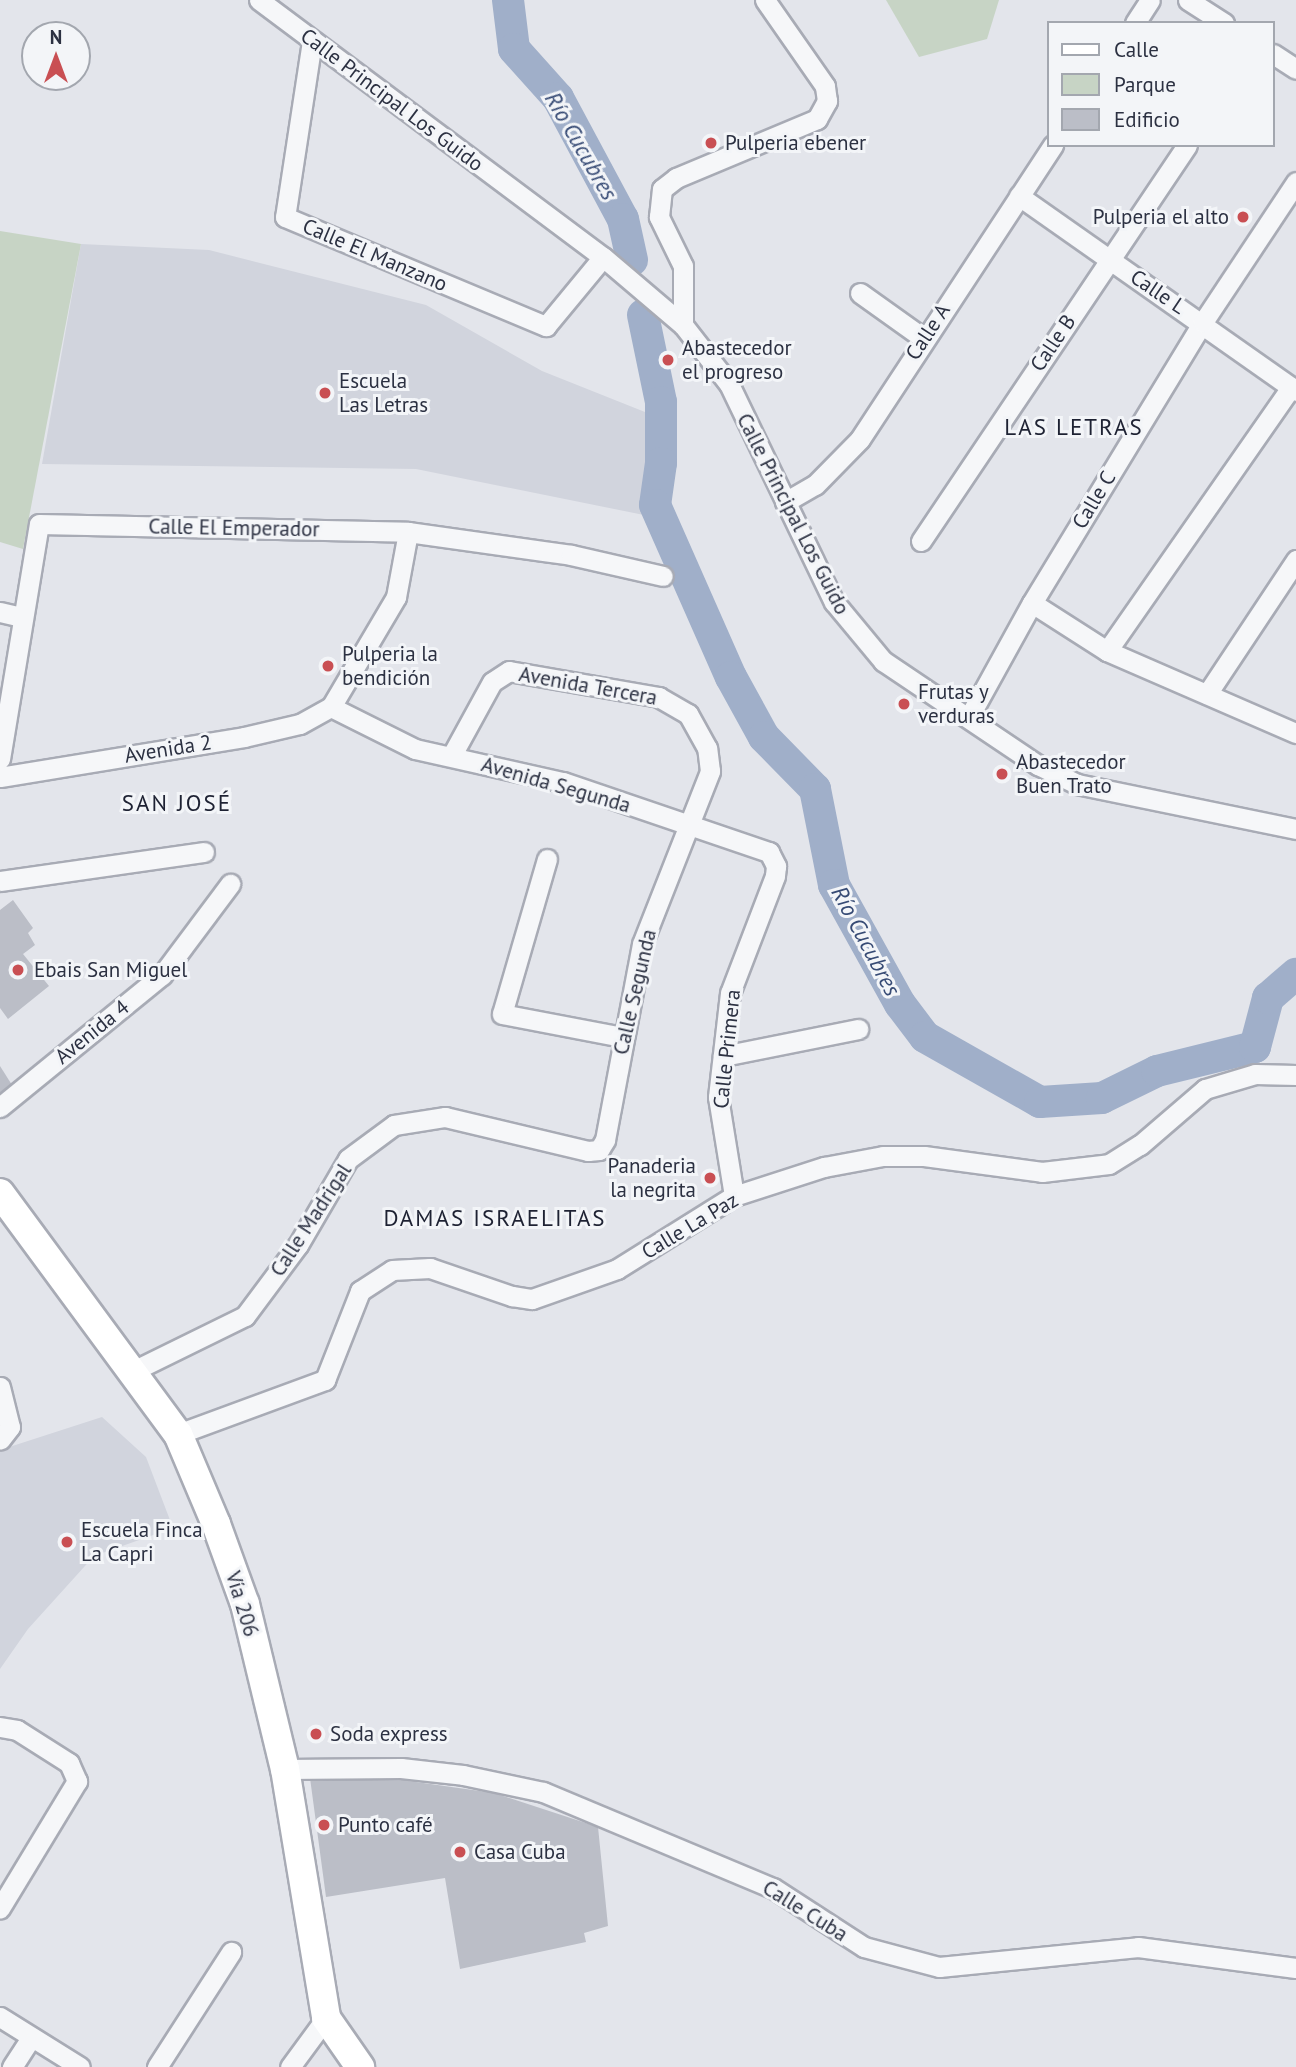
<!DOCTYPE html>
<html>
<head>
<meta charset="utf-8">
<style>
	body { margin:0 }
	#map { position:relative; width:1296px; height:2067px; overflow:hidden; background:#e3e5eb; font-family:"PT Sans",sans-serif }
	div>[style] { position:absolute }
	[style*='--x'] { left:calc(var(--x)*1px); top:calc(var(--y)*1px); width:calc(var(--w)*1px); rotate:calc(var(--a)*1deg) }
	.built>* { inset:0; background:#d1d4dd }
	.green>* { inset:0; background:#c7d4c5 }
	.river>* { height:32px; margin:-16px; padding:0 16px; transform-origin:16px; border-radius:16px; background:#a0afc9 }
	.building>* { inset:0; background:#bbbec7 }
	.roads { filter:drop-shadow(2px 0 #a8abb5) drop-shadow(-2px 0 #a8abb5) drop-shadow(0 2px #a8abb5) drop-shadow(0 -2px #a8abb5) }
	.street>* { height:19px; margin:-9.5px; padding:0 9.5px; transform-origin:9.5px; border-radius:9.5px; background:#f6f7f9 }
	.secondary>* { height:28px; margin:-14px; padding:0 14px; transform-origin:14px; border-radius:14px; background:#fff }
	.dots>* { width:19px; height:19px; translate:-50% -50%; box-sizing:border-box; border:4px solid #f3f5f8; border-radius:50% }
	span { translate:-50% -50%; white-space:nowrap; text-align:center; line-height:1.15; -webkit-text-stroke:6px #f3f5f8; paint-order:stroke }
	.street-label { font-size:21px; color:#2c3142 }
	.poi-label { font-size:21px; color:#2c3142 }
	.left { translate:0 -50%; text-align:left }
	.right { translate:-100% -50%; text-align:right }
	.water-label { font-size:23px; color:#374b75; font-style:italic }
	.neighbourhood-label { font-size:23px; color:#1e2233; letter-spacing:2px }
	.legend { position:absolute; left:1047px; top:21px; width:228px; height:126px; box-sizing:border-box; background:#f3f5f8; border:2px solid #a3a7af; margin:0; padding:9px 12px; list-style:none; font-size:21px; color:#2c3142 }
	.legend li { display:flex; align-items:center; gap:14px; height:35px }
	.legend b { width:35px; border:2px solid #a3a7af }
	.north { position:absolute; left:21px; top:21px; width:70px; height:70px; box-sizing:border-box; background:#f3f5f8; border:2px solid #a3a7af; border-radius:50%; rotate:0deg; font-size:19px; font-weight:700; line-height:28px; text-align:center; color:#2c3142 }
	.north::after { content:''; display:block; margin:auto; width:24px; height:32px; background:#c94f53; clip-path:polygon(50% 0,100% 100%,50% 72%,0 100%) }
</style>
</head>
<body>
<div id="map">
	<div class="built">
		<div style="clip-path:polygon(81px 244px,209px 250px,426px 305px,542px 371px,650px 414px,644px 515px,416px 469px,42px 464px)"></div>
		<div style="clip-path:polygon(102px 1417px,146px 1457px,173px 1528px,94px 1556px,28px 1629px,0 1669px,0 1450px)"></div>
	</div>
	<div class="green">
		<div style="clip-path:polygon(886px 0,999px 0,987px 39px,919px 57px)"></div>
		<div style="clip-path:polygon(0 231px,81px 244px,23px 549px,0 542px)"></div>
	</div>
	<div class="river">
		<div style="--x:508;--y:0;--w:49;--a:83"></div>
		<div style="--x:514;--y:49;--w:66;--a:48.1"></div>
		<div style="--x:558;--y:98;--w:137;--a:61.8"></div>
		<div style="--x:623;--y:219;--w:42;--a:77.6"></div>
		<div style="--x:643;--y:315;--w:89;--a:78.3"></div>
		<div style="--x:661;--y:402;--w:61;--a:90"></div>
		<div style="--x:661;--y:463;--w:42;--a:98.1"></div>
		<div style="--x:655;--y:505;--w:188;--a:66.2"></div>
		<div style="--x:731;--y:677;--w:68;--a:61.2"></div>
		<div style="--x:764;--y:737;--w:73;--a:45.6"></div>
		<div style="--x:815;--y:789;--w:98;--a:78.8"></div>
		<div style="--x:834;--y:885;--w:136;--a:61"></div>
		<div style="--x:900;--y:1004;--w:41;--a:52.9"></div>
		<div style="--x:925;--y:1037;--w:132;--a:29.5"></div>
		<div style="--x:1040;--y:1102;--w:62;--a:-3.7"></div>
		<div style="--x:1102;--y:1098;--w:61;--a:-26.1"></div>
		<div style="--x:1157;--y:1071;--w:101;--a:-13.8"></div>
		<div style="--x:1255;--y:1047;--w:51;--a:-75.1"></div>
		<div style="--x:1268;--y:998;--w:37;--a:-41"></div>
	</div>
	<div class="building">
		<div style="clip-path:polygon(13px 900px,33px 928px,28px 933px,35px 945px,23px 954px,49px 986px,8px 1019px,0 1008px,0 910px)"></div>
		<div style="clip-path:polygon(0 1066px,12px 1085px,0 1093px)"></div>
		<div style="clip-path:polygon(310px 1778px,388px 1778px,494px 1793px,598px 1827px,608px 1926px,584px 1933px,586px 1942px,460px 1969px,445px 1878px,326px 1897px)"></div>
	</div>
	<div class="roads">
		<div class="street">
			<div style="--x:259;--y:0;--w:429;--a:36.8"></div>
			<div style="--x:603;--y:257;--w:105;--a:40.4"></div>
			<div style="--x:683;--y:325;--w:75;--a:52.1"></div>
			<div style="--x:729;--y:384;--w:242;--a:64.3"></div>
			<div style="--x:834;--y:602;--w:77;--a:50.3"></div>
			<div style="--x:883;--y:661;--w:187;--a:33.9"></div>
			<div style="--x:1038;--y:765;--w:43;--a:26"></div>
			<div style="--x:1077;--y:784;--w:224;--a:11.6"></div>
			<div style="--x:1188;--y:0;--w:43;--a:32.6"></div>
			<div style="--x:1135;--y:23;--w:27;--a:-57"></div>
			<div style="--x:312;--y:41;--w:178;--a:98.7"></div>
			<div style="--x:285;--y:217;--w:283;--a:22.7"></div>
			<div style="--x:546;--y:326;--w:89;--a:-50.4"></div>
			<div style="--x:1273;--y:54;--w:27;--a:33"></div>
			<div style="--x:1019;--y:196;--w:339;--a:35.1"></div>
			<div style="--x:860;--y:293;--w:77;--a:35.5"></div>
			<div style="--x:683;--y:325;--w:59;--a:-90"></div>
			<div style="--x:683;--y:266;--w:55;--a:-116.1"></div>
			<div style="--x:659;--y:217;--w:28;--a:-84"></div>
			<div style="--x:662;--y:189;--w:18;--a:-38"></div>
			<div style="--x:676;--y:178;--w:153;--a:-22.7"></div>
			<div style="--x:817;--y:119;--w:21;--a:-61"></div>
			<div style="--x:827;--y:101;--w:15;--a:-98"></div>
			<div style="--x:825;--y:86;--w:105;--a:-124.9"></div>
			<div style="--x:785;--y:502;--w:34;--a:-30"></div>
			<div style="--x:815;--y:485;--w:64;--a:-45.6"></div>
			<div style="--x:860;--y:439;--w:352;--a:-56.7"></div>
			<div style="--x:921;--y:541;--w:477;--a:-56.1"></div>
			<div style="--x:1032;--y:603;--w:89;--a:32.6"></div>
			<div style="--x:1107;--y:651;--w:206;--a:23.5"></div>
			<div style="--x:0;--y:612;--w:22;--a:13"></div>
			<div style="--x:1107;--y:651;--w:322;--a:-55.1"></div>
			<div style="--x:1207;--y:694;--w:161;--a:-56.4"></div>
			<div style="--x:331;--y:707;--w:94;--a:26.6"></div>
			<div style="--x:415;--y:749;--w:152;--a:12.6"></div>
			<div style="--x:563;--y:782;--w:218;--a:18.8"></div>
			<div style="--x:769;--y:852;--w:16;--a:63"></div>
			<div style="--x:776;--y:866;--w:10;--a:96"></div>
			<div style="--x:775;--y:876;--w:125;--a:111"></div>
			<div style="--x:730;--y:993;--w:105;--a:96.6"></div>
			<div style="--x:718;--y:1097;--w:100;--a:80.8"></div>
			<div style="--x:331;--y:707;--w:128;--a:-59.4"></div>
			<div style="--x:396;--y:597;--w:66;--a:-79.5"></div>
			<div style="--x:969;--y:717;--w:130;--a:-61.1"></div>
			<div style="--x:1032;--y:603;--w:329;--a:-58.7"></div>
			<div style="--x:1203;--y:322;--w:168;--a:-56.4"></div>
			<div style="--x:0;--y:759;--w:238;--a:-80.6"></div>
			<div style="--x:39;--y:524;--w:369;--a:1.2"></div>
			<div style="--x:408;--y:532;--w:165;--a:8"></div>
			<div style="--x:571;--y:555;--w:94;--a:12.9"></div>
			<div style="--x:0;--y:777;--w:247;--a:-9.3"></div>
			<div style="--x:244;--y:737;--w:57;--a:-13.1"></div>
			<div style="--x:300;--y:724;--w:35;--a:-29"></div>
			<div style="--x:547;--y:859;--w:161;--a:106.2"></div>
			<div style="--x:502;--y:1014;--w:123;--a:10.8"></div>
			<div style="--x:0;--y:881;--w:206;--a:-8.1"></div>
			<div style="--x:723;--y:1056;--w:138;--a:-11.3"></div>
			<div style="--x:0;--y:1107;--w:209;--a:-39.2"></div>
			<div style="--x:162;--y:975;--w:114;--a:-53.2"></div>
			<div style="--x:131;--y:1372;--w:127;--a:-26.2"></div>
			<div style="--x:245;--y:1316;--w:89;--a:-53.3"></div>
			<div style="--x:298;--y:1245;--w:99;--a:-59.8"></div>
			<div style="--x:348;--y:1159;--w:57;--a:-36.5"></div>
			<div style="--x:394;--y:1125;--w:52;--a:-8.9"></div>
			<div style="--x:445;--y:1117;--w:147;--a:13.4"></div>
			<div style="--x:588;--y:1151;--w:11;--a:-5"></div>
			<div style="--x:599;--y:1150;--w:12;--a:-59"></div>
			<div style="--x:605;--y:1140;--w:199;--a:-79.3"></div>
			<div style="--x:642;--y:944;--w:186;--a:-68.5"></div>
			<div style="--x:710;--y:771;--w:23;--a:-97"></div>
			<div style="--x:707;--y:748;--w:39;--a:-119"></div>
			<div style="--x:688;--y:714;--w:34;--a:-150"></div>
			<div style="--x:659;--y:697;--w:152;--a:-170.2"></div>
			<div style="--x:509;--y:671;--w:20;--a:147"></div>
			<div style="--x:492;--y:682;--w:83;--a:118.7"></div>
			<div style="--x:0;--y:1387;--w:41;--a:76"></div>
			<div style="--x:10;--y:1427;--w:16;--a:128"></div>
			<div style="--x:178;--y:1434;--w:157;--a:-20.2"></div>
			<div style="--x:325;--y:1380;--w:96;--a:-68.5"></div>
			<div style="--x:360;--y:1291;--w:38;--a:-33"></div>
			<div style="--x:392;--y:1270;--w:38;--a:-3"></div>
			<div style="--x:430;--y:1268;--w:87;--a:18.9"></div>
			<div style="--x:512;--y:1296;--w:20;--a:9"></div>
			<div style="--x:532;--y:1299;--w:90;--a:-19.4"></div>
			<div style="--x:617;--y:1269;--w:138;--a:-32"></div>
			<div style="--x:734;--y:1196;--w:95;--a:-17.9"></div>
			<div style="--x:824;--y:1167;--w:60;--a:-10.6"></div>
			<div style="--x:883;--y:1156;--w:41;--a:0"></div>
			<div style="--x:924;--y:1156;--w:119;--a:7.7"></div>
			<div style="--x:1042;--y:1172;--w:67;--a:-6.8"></div>
			<div style="--x:1109;--y:1164;--w:36;--a:-32"></div>
			<div style="--x:1140;--y:1145;--w:86;--a:-40.7"></div>
			<div style="--x:1205;--y:1089;--w:52;--a:-16.7"></div>
			<div style="--x:1255;--y:1074;--w:41;--a:1.4"></div>
			<div style="--x:0;--y:1727;--w:17;--a:10"></div>
			<div style="--x:17;--y:1730;--w:62;--a:32.4"></div>
			<div style="--x:69;--y:1763;--w:20;--a:66"></div>
			<div style="--x:77;--y:1781;--w:149;--a:121.2"></div>
			<div style="--x:285;--y:1769;--w:116;--a:-0.5"></div>
			<div style="--x:401;--y:1768;--w:62;--a:6.4"></div>
			<div style="--x:463;--y:1775;--w:82;--a:12"></div>
			<div style="--x:543;--y:1792;--w:249;--a:22.7"></div>
			<div style="--x:773;--y:1888;--w:108;--a:33"></div>
			<div style="--x:864;--y:1947;--w:78;--a:14.9"></div>
			<div style="--x:939;--y:1967;--w:200;--a:-5.7"></div>
			<div style="--x:1138;--y:1947;--w:159;--a:7.6"></div>
			<div style="--x:0;--y:2017;--w:94;--a:32"></div>
			<div style="--x:12;--y:2067;--w:35;--a:-57"></div>
			<div style="--x:157;--y:2067;--w:137;--a:-57.2"></div>
			<div style="--x:290;--y:2067;--w:61;--a:-53.7"></div>
		</div>
		<div class="secondary">
			<div style="--x:0;--y:1193;--w:300;--a:53.6"></div>
			<div style="--x:178;--y:1434;--w:98;--a:67.1"></div>
			<div style="--x:216;--y:1524;--w:85;--a:70.1"></div>
			<div style="--x:245;--y:1604;--w:170;--a:76.4"></div>
			<div style="--x:285;--y:1769;--w:252;--a:80.6"></div>
			<div style="--x:326;--y:2018;--w:60;--a:55.2"></div>
		</div>
	</div>
	<div class="dots">
		<div style="left:711px;top:143px;background:#c94f53"></div>
		<div style="left:1243px;top:217px;background:#c94f53"></div>
		<div style="left:668px;top:360px;background:#c94f53"></div>
		<div style="left:325px;top:393px;background:#c94f53"></div>
		<div style="left:328px;top:666px;background:#c94f53"></div>
		<div style="left:904px;top:704px;background:#c94f53"></div>
		<div style="left:1002px;top:774px;background:#c94f53"></div>
		<div style="left:18px;top:970px;background:#c94f53"></div>
		<div style="left:710px;top:1178px;background:#c94f53"></div>
		<div style="left:67px;top:1542px;background:#c94f53"></div>
		<div style="left:316px;top:1734px;background:#c94f53"></div>
		<div style="left:324px;top:1825px;background:#c94f53"></div>
		<div style="left:460px;top:1852px;background:#c94f53"></div>
	</div>
	<div class="street-label">
		<span style="left:392px;top:100px;rotate:37deg">Calle Principal Los Guido</span>
		<span style="left:375px;top:255px;rotate:23deg">Calle El Manzano</span>
		<span style="left:1158px;top:292px;rotate:34deg">Calle L</span>
		<span style="left:928px;top:332px;rotate:-57deg">Calle A</span>
		<span style="left:1053px;top:343px;rotate:-56deg">Calle B</span>
		<span style="left:1094px;top:500px;rotate:-59deg">Calle C</span>
		<span style="left:793px;top:514px;rotate:63deg">Calle Principal Los Guido</span>
		<span style="left:234px;top:528px;rotate:1deg">Calle El Emperador</span>
		<span style="left:588px;top:686px;rotate:10deg">Avenida Tercera</span>
		<span style="left:168px;top:749px;rotate:-9deg">Avenida 2</span>
		<span style="left:556px;top:785px;rotate:16deg">Avenida Segunda</span>
		<span style="left:635px;top:992px;rotate:-77deg">Calle Segunda</span>
		<span style="left:92px;top:1032px;rotate:-39deg">Avenida 4</span>
		<span style="left:727px;top:1049px;rotate:-84deg">Calle Primera</span>
		<span style="left:311px;top:1220px;rotate:-57deg">Calle Madrigal</span>
		<span style="left:690px;top:1226px;rotate:-31deg">Calle La Paz</span>
		<span style="left:242px;top:1604px;rotate:73deg">Vía 206</span>
		<span style="left:805px;top:1911px;rotate:32deg">Calle Cuba</span>
	</div>
	<div class="poi-label">
		<span class="left" style="left:725px;top:143px">Pulperia ebener</span>
		<span class="right" style="left:1229px;top:217px">Pulperia el alto</span>
		<span class="left" style="left:682px;top:360px">Abastecedor<br>el progreso</span>
		<span class="left" style="left:339px;top:393px">Escuela<br>Las Letras</span>
		<span class="left" style="left:342px;top:666px">Pulperia la<br>bendición</span>
		<span class="left" style="left:918px;top:704px">Frutas y<br>verduras</span>
		<span class="left" style="left:1016px;top:774px">Abastecedor<br>Buen Trato</span>
		<span class="left" style="left:34px;top:970px">Ebais San Miguel</span>
		<span class="right" style="left:696px;top:1178px">Panaderia<br>la negrita</span>
		<span class="left" style="left:81px;top:1542px">Escuela Finca<br>La Capri</span>
		<span class="left" style="left:330px;top:1734px">Soda express</span>
		<span class="left" style="left:338px;top:1825px">Punto café</span>
		<span class="left" style="left:474px;top:1852px">Casa Cuba</span>
	</div>
	<div class="water-label">
		<span style="left:581px;top:146px;rotate:60deg">Río Cucubres</span>
		<span style="left:866px;top:941px;rotate:62deg">Río Cucubres</span>
	</div>
	<div class="neighbourhood-label">
		<span style="left:1074px;top:427px">LAS LETRAS</span>
		<span style="left:177px;top:803px">SAN JOSÉ</span>
		<span style="left:495px;top:1218px">DAMAS ISRAELITAS</span>
	</div>
	<ul class="legend">
	<li><b style="height:9px;background:#fff"></b>Calle</li>
	<li><b style="height:19px;background:#c7d4c5"></b>Parque</li>
	<li><b style="height:19px;background:#bbbec7"></b>Edificio</li>
	</ul>
	<div class="north">N</div>
</div>
</body>
</html>
